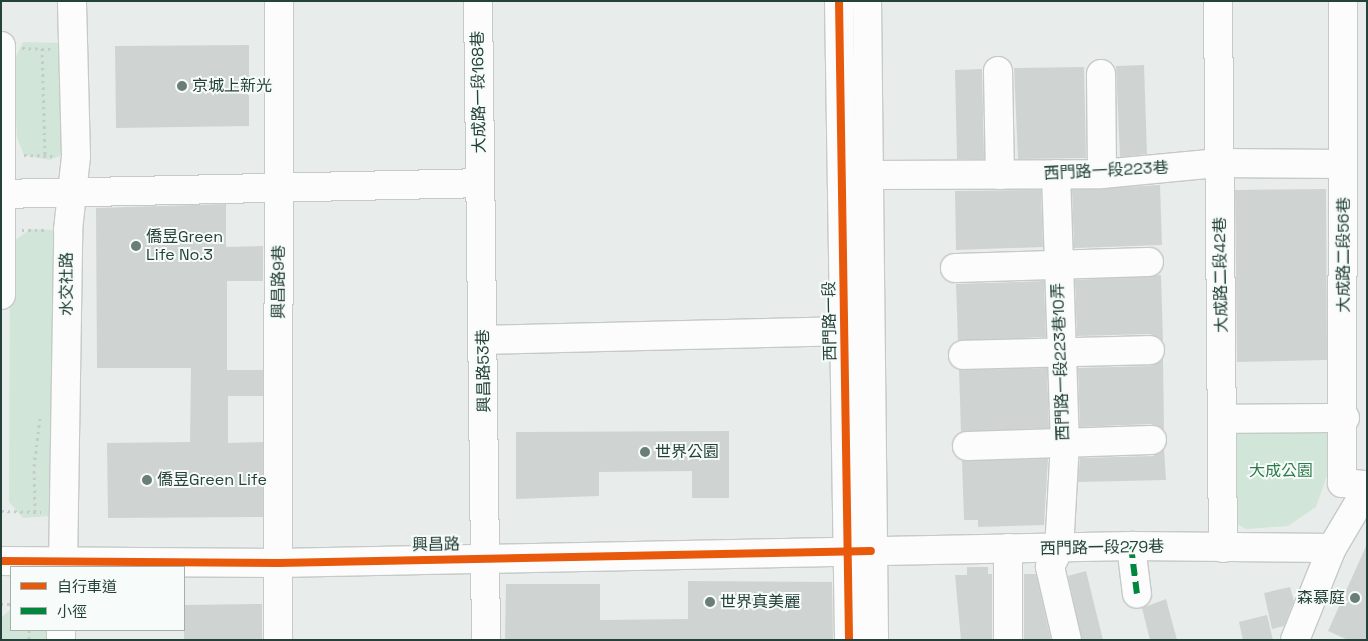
<!DOCTYPE html>
<html>
<head>
<meta charset="utf-8">
<style>
	body { margin:0 }
	#map { position:relative; width:1368px; height:641px; overflow:hidden; background:#e8edeb; font-family:"Space Grotesk","Noto Sans TC",sans-serif }
	div>[style] { position:absolute }
	[style*='--x'] { left:calc(var(--x)*1px); top:calc(var(--y)*1px); width:calc(var(--w)*1px); rotate:calc(var(--a)*1deg) }
	.green>* { inset:0; background:#d1e6d8 }
	.building>* { inset:0; background:#cfd4d2 }
	.path>* { height:3px; margin-top:-1.5px; transform-origin:0; background:repeating-linear-gradient(90deg,#c3ccca 0 2.5px,transparent 0 6.5px) }
	.roads { filter:drop-shadow(1px 0 #c5cac8) drop-shadow(-1px 0 #c5cac8) drop-shadow(0 1px #c5cac8) drop-shadow(0 -1px #c5cac8) }
	.minor>* { height:28px; margin:-14px; padding:0 14px; transform-origin:14px; border-radius:14px; background:#fcfcfc }
	.quiet>* { height:6px; margin-top:-3px; transform-origin:0; background:repeating-linear-gradient(90deg,#00873e 0 12px,transparent 0 18px) }
	.cycleway>* { height:8px; margin:-4px; padding:0 4px; transform-origin:4px; border-radius:4px; background:#e8590c }
	.dots>* { width:14px; height:14px; translate:-50% -50%; box-sizing:border-box; border:2px solid #f7fbf9; border-radius:50% }
	span { translate:-50% -50%; white-space:nowrap; text-align:center; line-height:1.15; -webkit-text-stroke:4px #f7fbf9; paint-order:stroke }
	.poi-label { font-size:16px; color:#24423a }
	.left { translate:0 -50%; text-align:left }
	.right { translate:-100% -50%; text-align:right }
	.street-label { font-size:16px; color:#24423a }
	.park-label { font-size:16px; color:#2d7a4b }
	.frame { position:absolute; inset:0; border:2px solid #24423a; pointer-events:none }
	.legend { position:absolute; left:10px; top:566px; width:175px; height:65px; box-sizing:border-box; background:#f7fbf9; border:1px solid #a3b1ad; margin:0; padding:6px 9px; list-style:none; font-size:15px; color:#24423a }
	.legend li { display:flex; align-items:center; gap:10px; height:25px }
	.legend b { width:25px; border:1px solid #a3b1ad }
</style>
</head>
<body>
<div id="map">
	<div class="green">
		<div style="clip-path:polygon(23px 42px,60px 43px,62px 155px,50px 160px,24px 155px,17px 138px,13px 62px)"></div>
		<div style="clip-path:polygon(30px 229px,53px 230px,65px 242px,58px 504px,49px 516px,23px 518px,9px 502px,10px 244px)"></div>
		<div style="clip-path:polygon(1328px 424px,1328px 473px,1316px 507px,1288px 526px,1246px 529px,1237px 524px,1236px 425px)"></div>
		<div style="clip-path:polygon(11px 609px,11px 630px,51px 630px,50px 640px,1px 640px,1px 618px)"></div>
	</div>
	<div class="building">
		<div style="clip-path:polygon(249px 45px,249px 126px,116px 128px,115px 46px)"></div>
		<div style="clip-path:polygon(1144px 65px,1147px 154px,1120px 157px,1116px 66px)"></div>
		<div style="clip-path:polygon(1084px 67px,1086px 158px,1018px 159px,1014px 68px)"></div>
		<div style="clip-path:polygon(982px 69px,984px 159px,957px 159px,955px 70px)"></div>
		<div style="clip-path:polygon(1160px 185px,1162px 245px,1074px 248px,1072px 190px)"></div>
		<div style="clip-path:polygon(1326px 189px,1327px 360px,1237px 362px,1235px 190px)"></div>
		<div style="clip-path:polygon(1041px 190px,1043px 247px,956px 250px,955px 191px)"></div>
		<div style="clip-path:polygon(226px 204px,226px 247px,263px 246px,263px 281px,227px 281px,227px 370px,263px 370px,263px 396px,228px 396px,228px 443px,263px 442px,263px 517px,108px 518px,107px 443px,190px 442px,191px 368px,97px 368px,96px 208px)"></div>
		<div style="clip-path:polygon(1161px 275px,1163px 341px,1150px 334px,1077px 336px,1075px 280px)"></div>
		<div style="clip-path:polygon(1044px 281px,1046px 337px,958px 341px,956px 284px)"></div>
		<div style="clip-path:polygon(1163px 358px,1164px 430px,1151px 424px,1080px 427px,1078px 368px,1150px 366px)"></div>
		<div style="clip-path:polygon(1047px 368px,1049px 428px,961px 432px,959px 370px)"></div>
		<div style="clip-path:polygon(729px 431px,729px 498px,692px 498px,692px 471px,599px 472px,599px 496px,516px 499px,516px 432px)"></div>
		<div style="clip-path:polygon(1164px 449px,1166px 480px,1078px 482px,1080px 458px,1153px 456px)"></div>
		<div style="clip-path:polygon(1048px 459px,1044px 525px,978px 527px,978px 520px,964px 520px,962px 460px)"></div>
		<div style="clip-path:polygon(1367px 544px,1367px 640px,1348px 640px,1328px 631px)"></div>
		<div style="clip-path:polygon(967px 567px,988px 567px,988px 574px,992px 574px,992px 640px,961px 640px,955px 575px,967px 575px)"></div>
		<div style="clip-path:polygon(1086px 571px,1103px 640px,1082px 640px,1068px 576px)"></div>
		<div style="clip-path:polygon(1024px 574px,1036px 574px,1051px 640px,1024px 640px)"></div>
		<div style="clip-path:polygon(688px 581px,832px 582px,833px 640px,505px 640px,506px 584px,600px 584px,600px 620px,688px 619px)"></div>
		<div style="clip-path:polygon(1290px 587px,1294px 601px,1284px 626px,1272px 629px,1264px 593px)"></div>
		<div style="clip-path:polygon(1166px 599px,1177px 640px,1150px 640px,1142px 608px)"></div>
		<div style="clip-path:polygon(262px 604px,262px 640px,184px 640px,184px 605px)"></div>
		<div style="clip-path:polygon(1267px 615px,1273px 640px,1243px 640px,1239px 622px)"></div>
	</div>
	<div class="path">
		<div style="--x:22;--y:48;--w:29;--a:2"></div>
		<div style="--x:42;--y:48;--w:108;--a:88.4"></div>
		<div style="--x:24;--y:155;--w:29;--a:2"></div>
		<div style="--x:22;--y:230;--w:24;--a:0"></div>
		<div style="--x:1;--y:511;--w:40;--a:1.4"></div>
		<div style="--x:35;--y:512;--w:46;--a:-91.2"></div>
		<div style="--x:34;--y:466;--w:48;--a:-82.9"></div>
		<div style="--x:1;--y:604;--w:10;--a:0"></div>
		<div style="--x:29;--y:630;--w:10;--a:90"></div>
	</div>
	<div class="roads">
		<div class="minor">
			<div style="--x:478;--y:1;--w:639;--a:89.28"></div>
			<div style="--x:839;--y:1;--w:639;--a:89.1"></div>
			<div style="--x:867;--y:1;--w:639;--a:89.37"></div>
			<div style="--x:1218;--y:1;--w:547;--a:89.48"></div>
			<div style="--x:1343;--y:1;--w:482;--a:90.1"></div>
			<div style="--x:1342;--y:483;--w:25;--a:5"></div>
			<div style="--x:1;--y:46;--w:249;--a:90"></div>
			<div style="--x:998;--y:71;--w:104;--a:88.9"></div>
			<div style="--x:1101;--y:74;--w:100;--a:89.4"></div>
			<div style="--x:1056;--y:174;--w:269;--a:88.1"></div>
			<div style="--x:1065;--y:443;--w:106;--a:93.2"></div>
			<div style="--x:1059;--y:549;--w:20;--a:117"></div>
			<div style="--x:1050;--y:567;--w:75;--a:76.9"></div>
			<div style="--x:868;--y:175;--w:234;--a:-0.2"></div>
			<div style="--x:1102;--y:174;--w:118;--a:-5.4"></div>
			<div style="--x:1219;--y:163;--w:124;--a:0.5"></div>
			<div style="--x:1;--y:194;--w:479;--a:-1.3"></div>
			<div style="--x:955;--y:268;--w:194;--a:-1.8"></div>
			<div style="--x:484;--y:340;--w:361;--a:-1.4"></div>
			<div style="--x:963;--y:355;--w:187;--a:-1.5"></div>
			<div style="--x:1222;--y:419;--w:123;--a:-0.5"></div>
			<div style="--x:967;--y:446;--w:185;--a:-1.9"></div>
			<div style="--x:1131;--y:546;--w:48;--a:82.9"></div>
			<div style="--x:1008;--y:548;--w:92;--a:90"></div>
			<div style="--x:1;--y:561;--w:277;--a:0.4"></div>
			<div style="--x:278;--y:563;--w:853;--a:-1.14"></div>
			<div style="--x:1131;--y:546;--w:201;--a:0.6"></div>
			<div style="--x:63;--y:567;--w:337;--a:-89.1"></div>
			<div style="--x:68;--y:230;--w:74;--a:-83.8"></div>
			<div style="--x:76;--y:156;--w:155;--a:-91.5"></div>
			<div style="--x:61;--y:640;--w:10;--a:-90"></div>
			<div style="--x:278;--y:640;--w:639;--a:-89.91"></div>
			<div style="--x:1295;--y:640;--w:99;--a:-68.1"></div>
			<div style="--x:1332;--y:548;--w:69;--a:-59.3"></div>
		</div>
	</div>
	<div class="quiet">
		<div style="--x:1131;--y:546;--w:48;--a:82.9"></div>
	</div>
	<div class="cycleway">
		<div style="--x:839;--y:1;--w:639;--a:89.1"></div>
		<div style="--x:1;--y:561;--w:277;--a:0.4"></div>
		<div style="--x:278;--y:563;--w:593;--a:-1.16"></div>
	</div>
	<div class="dots">
		<div style="left:182px;top:86px;background:#697e78"></div>
		<div style="left:136px;top:246px;background:#697e78"></div>
		<div style="left:645px;top:452px;background:#697e78"></div>
		<div style="left:147px;top:480px;background:#697e78"></div>
		<div style="left:1355px;top:598px;background:#697e78"></div>
		<div style="left:710px;top:602px;background:#697e78"></div>
	</div>
	<div class="poi-label">
		<span class="left" style="left:192px;top:86px">京城上新光</span>
		<span class="left" style="left:146px;top:246px">僑昱Green<br>Life No.3</span>
		<span class="left" style="left:655px;top:452px">世界公園</span>
		<span class="left" style="left:157px;top:480px">僑昱Green Life</span>
		<span class="right" style="left:1345px;top:598px">森慕庭</span>
		<span class="left" style="left:720px;top:602px">世界真美麗</span>
	</div>
	<div class="street-label">
		<span style="left:479px;top:92px;rotate:-91deg">大成路一段168巷</span>
		<span style="left:1106px;top:171px;rotate:-3deg">西門路一段223巷</span>
		<span style="left:1344px;top:255px;rotate:-90deg">大成路二段56巷</span>
		<span style="left:1221px;top:275px;rotate:-91deg">大成路二段42巷</span>
		<span style="left:279px;top:282px;rotate:-90deg">興昌路9巷</span>
		<span style="left:67px;top:284px;rotate:-90deg">水交社路</span>
		<span style="left:830px;top:321px;rotate:-91deg">西門路一段</span>
		<span style="left:1061px;top:362px;rotate:-92deg">西門路一段223巷10弄</span>
		<span style="left:484px;top:371px;rotate:-91deg">興昌路53巷</span>
		<span style="left:436px;top:545px;rotate:-1deg">興昌路</span>
		<span style="left:1102px;top:548px;rotate:-1deg">西門路一段279巷</span>
	</div>
	<div class="park-label">
		<span style="left:1281px;top:471px">大成公園</span>
	</div>
	<div class="frame"></div>
	<ul class="legend">
	<li><b style="height:6px;background:#e8590c"></b>自行車道</li>
	<li><b style="height:6px;background:#00873e"></b>小徑</li>
	</ul>
</div>
</body>
</html>
